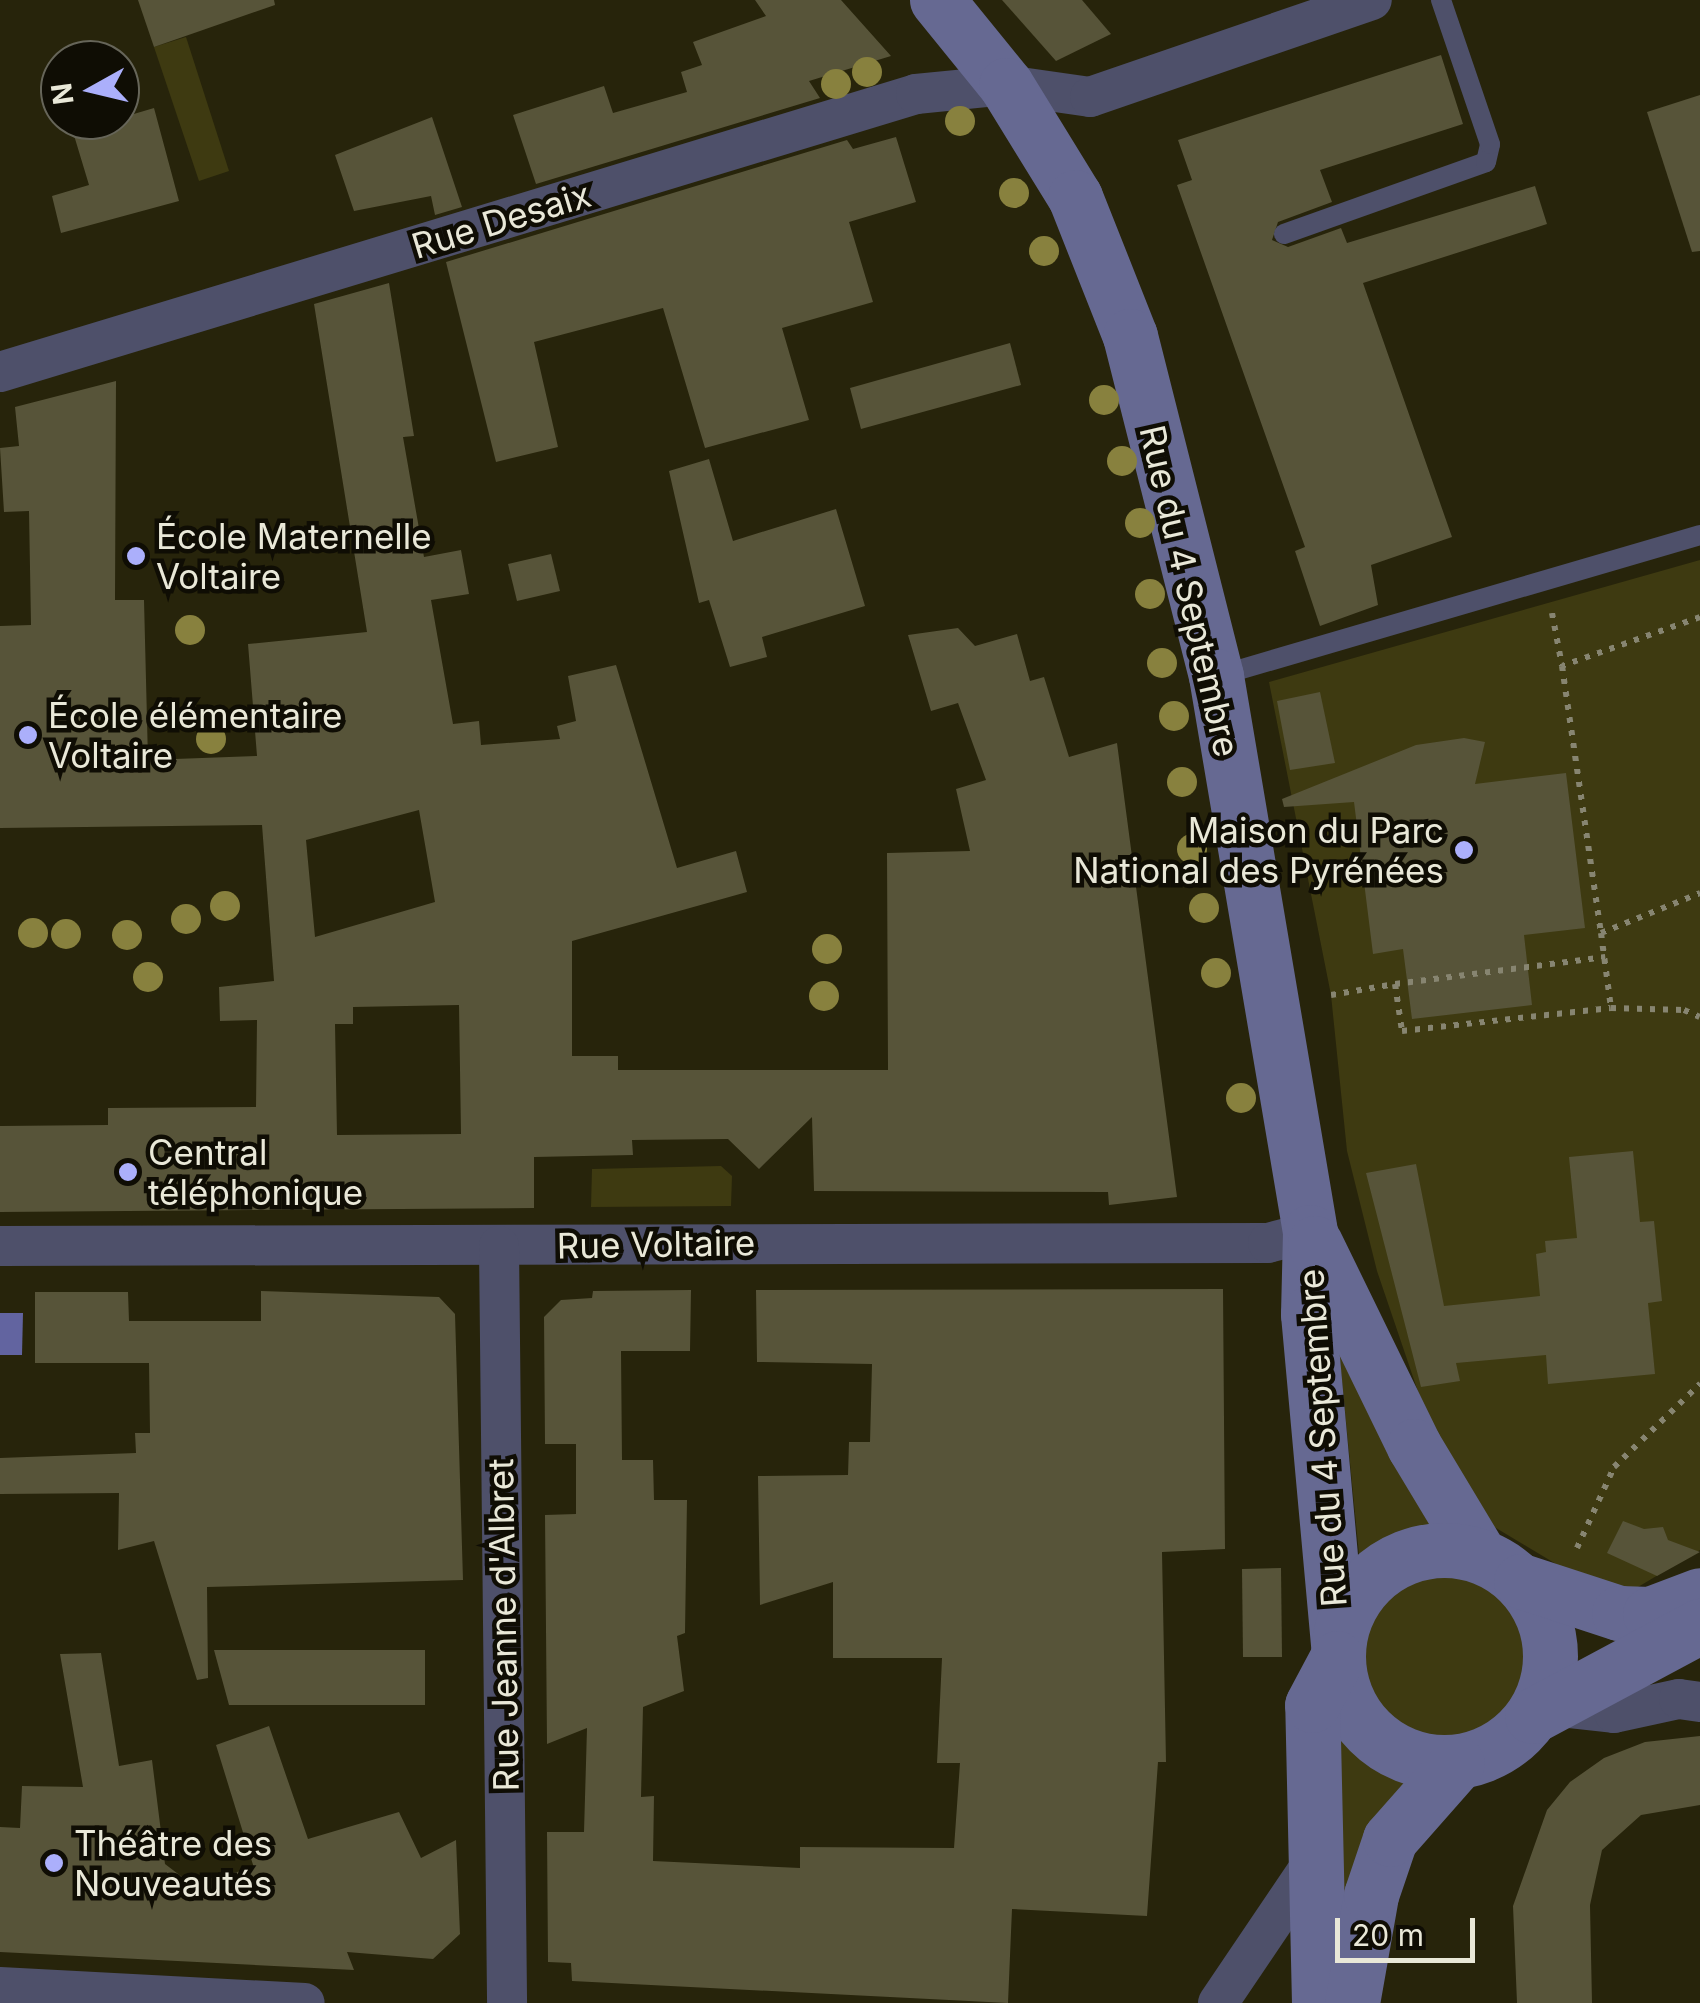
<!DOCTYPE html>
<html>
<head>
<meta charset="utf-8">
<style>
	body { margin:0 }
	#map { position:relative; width:1700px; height:2003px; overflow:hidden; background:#27240b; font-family:Inter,sans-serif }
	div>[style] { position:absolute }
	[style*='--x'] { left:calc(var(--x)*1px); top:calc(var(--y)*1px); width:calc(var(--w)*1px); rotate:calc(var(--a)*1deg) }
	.green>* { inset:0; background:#3e3a11 }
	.round { border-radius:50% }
	.water>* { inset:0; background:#6264a0 }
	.building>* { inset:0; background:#575439 }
	.path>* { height:6px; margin-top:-3px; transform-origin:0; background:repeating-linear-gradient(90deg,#878571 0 5px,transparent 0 13px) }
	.lane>* { height:20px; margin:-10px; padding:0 10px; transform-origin:10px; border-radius:10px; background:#4e506a }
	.street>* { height:40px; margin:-20px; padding:0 20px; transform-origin:20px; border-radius:20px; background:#4e506a }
	.secondary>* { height:55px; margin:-27.5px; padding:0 27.5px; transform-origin:27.5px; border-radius:27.5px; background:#666992 }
	.secondary>.ring { margin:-27.5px; padding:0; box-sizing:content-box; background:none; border:55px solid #666992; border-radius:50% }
	.trees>* { width:30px; height:30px; margin:-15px; border-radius:50%; background:#88813e }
	.dots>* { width:28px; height:28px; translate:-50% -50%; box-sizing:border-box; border:5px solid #0f0d04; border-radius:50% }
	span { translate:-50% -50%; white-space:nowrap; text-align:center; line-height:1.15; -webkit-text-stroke:9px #0f0d04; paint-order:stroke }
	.street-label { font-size:35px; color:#e9e8d8 }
	.poi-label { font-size:35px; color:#e9e8d8 }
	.left { translate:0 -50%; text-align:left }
	.right { translate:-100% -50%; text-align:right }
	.north { position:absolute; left:40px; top:40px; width:100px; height:100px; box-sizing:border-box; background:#0f0d04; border:2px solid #666559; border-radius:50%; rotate:262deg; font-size:28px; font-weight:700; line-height:40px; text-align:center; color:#e9e8d8 }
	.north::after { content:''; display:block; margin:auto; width:35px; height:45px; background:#abaffb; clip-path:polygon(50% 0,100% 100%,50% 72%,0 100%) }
	.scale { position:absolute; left:1335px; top:1918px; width:140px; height:45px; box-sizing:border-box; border:5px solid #e9e8d8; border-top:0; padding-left:12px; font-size:30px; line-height:35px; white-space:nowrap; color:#e9e8d8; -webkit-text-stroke:8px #0f0d04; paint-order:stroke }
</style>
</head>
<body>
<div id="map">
	<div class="green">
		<div style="clip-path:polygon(186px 37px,229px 171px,199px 181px,154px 47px)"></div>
		<div style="clip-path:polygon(1700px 560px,1700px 1550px,1638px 1587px,1601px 1591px,1481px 1519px,1429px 1424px,1377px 1271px,1347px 1151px,1331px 995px,1269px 682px)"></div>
		<div style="clip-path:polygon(721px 1166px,732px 1176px,731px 1206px,591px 1207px,592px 1169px)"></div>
		<div style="clip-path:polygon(1338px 1340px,1431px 1527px,1387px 1539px,1360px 1564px)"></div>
		<div class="round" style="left:1360px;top:1576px;width:168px;height:168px"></div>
		<div style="clip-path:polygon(1339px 1719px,1378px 1756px,1419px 1775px,1345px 1956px)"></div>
	</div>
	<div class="water">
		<div style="clip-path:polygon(0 1313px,23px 1313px,22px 1355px,0 1355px)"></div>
	</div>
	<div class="building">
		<div style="clip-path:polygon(138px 0,274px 0,275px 5px,154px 47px)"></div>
		<div style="clip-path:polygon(755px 0,841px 0,891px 56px,809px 81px,820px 98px,536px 184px,513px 115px,604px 86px,613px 113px,687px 92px,681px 72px,702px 65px,693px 42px,766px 16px)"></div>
		<div style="clip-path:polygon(1002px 0,1082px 0,1111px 34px,1056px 61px)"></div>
		<div style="clip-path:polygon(1441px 55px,1463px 124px,1320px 170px,1332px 202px,1278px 222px,1272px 240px,1288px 247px,1341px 228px,1347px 243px,1535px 186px,1547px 224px,1363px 283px,1452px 537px,1371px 565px,1378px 605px,1320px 626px,1295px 551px,1305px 547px,1177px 185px,1192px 180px,1178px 140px)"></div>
		<div style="clip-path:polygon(1700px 95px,1700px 251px,1692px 252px,1647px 112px)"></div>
		<div style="clip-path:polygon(154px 108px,179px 201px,61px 233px,52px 196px,89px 185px,73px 132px)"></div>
		<div style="clip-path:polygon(432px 117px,462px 207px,435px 215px,431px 196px,354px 211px,335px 155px)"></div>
		<div style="clip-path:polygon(896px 137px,916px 202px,849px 222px,873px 302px,782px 328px,809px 420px,705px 448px,663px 308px,534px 342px,558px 447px,496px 462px,446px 262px,847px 140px,853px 149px)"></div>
		<div style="clip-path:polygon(evenodd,389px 283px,414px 436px,403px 437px,424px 557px,461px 550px,469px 594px,431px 600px,453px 724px,479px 721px,481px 745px,560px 739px,557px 726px,576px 721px,568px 676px,616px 665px,677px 868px,736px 851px,747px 892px,572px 941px,572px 1056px,618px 1056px,618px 1070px,888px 1070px,887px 853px,970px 851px,956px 789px,986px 780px,958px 703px,931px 711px,908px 635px,958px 628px,975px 646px,1017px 634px,1030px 681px,1044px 677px,1069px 757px,1117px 743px,1177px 1197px,1109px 1205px,1108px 1192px,814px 1191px,812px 1117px,759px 1169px,728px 1139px,632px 1140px,633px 1155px,534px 1157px,534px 1208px,0 1212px,0 1126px,108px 1125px,108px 1108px,256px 1107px,257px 1020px,220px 1021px,219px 987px,274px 981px,262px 825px,0 828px,0 626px,31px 625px,29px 511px,4px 512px,0 448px,19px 446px,15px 407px,116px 381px,115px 600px,144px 600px,148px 760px,257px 756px,248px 644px,367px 632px,314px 304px,389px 283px,419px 810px,435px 902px,315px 937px,306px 840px,419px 810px,389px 283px,459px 1005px,461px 1134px,337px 1135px,335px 1024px,353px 1024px,353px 1007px,459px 1005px)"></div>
		<div style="clip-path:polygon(1010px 343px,1021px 385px,861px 429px,850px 388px)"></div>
		<div style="clip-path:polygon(709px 459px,733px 541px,836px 509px,865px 606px,762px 637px,767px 657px,730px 667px,709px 600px,699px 603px,669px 471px)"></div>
		<div style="clip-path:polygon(551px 554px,560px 591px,517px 601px,508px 564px)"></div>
		<div style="clip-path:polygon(1320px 692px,1335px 763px,1290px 770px,1277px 701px)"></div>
		<div style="clip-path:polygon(1464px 738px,1485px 742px,1475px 784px,1566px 773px,1585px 928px,1524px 935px,1532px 1005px,1412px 1019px,1403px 949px,1373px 954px,1354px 802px,1284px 807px,1282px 799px,1416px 745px)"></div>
		<div style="clip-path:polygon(1633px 1151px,1640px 1222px,1654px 1221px,1662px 1301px,1648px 1303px,1655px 1374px,1548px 1384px,1546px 1355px,1456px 1363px,1460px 1381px,1421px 1387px,1366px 1173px,1416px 1164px,1444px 1306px,1540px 1296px,1536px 1254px,1546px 1252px,1545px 1241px,1577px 1238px,1569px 1157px)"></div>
		<div style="clip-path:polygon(1223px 1289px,1225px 1549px,1162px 1552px,1166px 1762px,1158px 1762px,1147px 1916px,1012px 1909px,1008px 2003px,572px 1981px,571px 1963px,548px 1962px,547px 1832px,584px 1832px,587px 1728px,547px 1744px,545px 1515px,576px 1514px,576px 1444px,545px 1444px,544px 1317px,561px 1300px,592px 1298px,593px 1291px,691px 1290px,690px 1351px,621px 1351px,622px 1460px,653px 1460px,654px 1500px,687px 1500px,685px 1633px,677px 1636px,684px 1691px,643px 1707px,641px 1797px,654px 1796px,653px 1861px,800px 1868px,800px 1847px,954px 1848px,960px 1763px,937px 1763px,942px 1658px,833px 1658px,833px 1582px,760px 1605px,758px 1476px,848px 1475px,849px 1442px,870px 1442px,872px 1364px,757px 1362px,756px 1290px)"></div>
		<div style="clip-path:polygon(261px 1291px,439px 1297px,455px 1314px,463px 1580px,207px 1587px,208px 1678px,197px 1680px,154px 1541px,118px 1550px,119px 1493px,0 1494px,0 1458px,136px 1453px,135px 1433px,150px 1433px,149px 1363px,35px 1363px,35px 1292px,128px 1292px,129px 1321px,261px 1321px)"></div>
		<div style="clip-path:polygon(1623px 1521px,1644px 1529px,1663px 1527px,1668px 1540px,1700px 1552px,1657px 1576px,1607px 1553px)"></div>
		<div style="clip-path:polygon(1281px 1568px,1282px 1657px,1243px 1657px,1242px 1569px)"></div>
		<div style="clip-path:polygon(214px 1650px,425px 1650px,425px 1705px,229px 1705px)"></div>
		<div style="clip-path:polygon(101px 1653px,119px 1766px,152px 1760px,165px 1864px,190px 1883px,254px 1868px,216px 1745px,269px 1726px,308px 1839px,399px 1812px,421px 1858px,456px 1840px,460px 1934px,433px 1959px,347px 1952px,354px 1970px,0 1952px,0 1827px,20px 1828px,22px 1786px,83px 1787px,60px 1654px)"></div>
		<div style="clip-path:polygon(1700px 1736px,1700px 1805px,1641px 1815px,1602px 1850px,1590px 1905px,1592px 2003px,1517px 2003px,1513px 1906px,1547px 1810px,1570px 1782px,1604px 1758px,1645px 1742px)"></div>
	</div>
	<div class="path">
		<div style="--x:1552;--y:613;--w:54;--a:79.3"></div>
		<div style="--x:1700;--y:617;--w:146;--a:160.5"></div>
		<div style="--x:1562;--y:666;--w:270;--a:81.7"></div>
		<div style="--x:1601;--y:933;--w:107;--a:-22"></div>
		<div style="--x:1601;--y:933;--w:76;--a:82.4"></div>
		<div style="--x:1611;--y:1008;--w:73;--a:1.6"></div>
		<div style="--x:1684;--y:1010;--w:17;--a:24"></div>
		<div style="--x:1395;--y:984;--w:212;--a:-7.3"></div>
		<div style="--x:1331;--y:995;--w:65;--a:-9.8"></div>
		<div style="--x:1395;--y:984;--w:48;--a:81.5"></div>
		<div style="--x:1402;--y:1031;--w:210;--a:-6.3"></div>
		<div style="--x:1577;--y:1548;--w:89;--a:-65.4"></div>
		<div style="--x:1614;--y:1467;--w:120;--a:-44"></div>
	</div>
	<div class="lane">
		<div style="--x:1284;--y:234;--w:214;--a:-19.6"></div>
		<div style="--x:1486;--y:162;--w:18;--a:-77"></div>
		<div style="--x:1490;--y:144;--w:152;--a:-108.8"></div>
		<div style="--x:1218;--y:676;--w:502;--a:-16.31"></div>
	</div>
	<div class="street">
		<div style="--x:0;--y:372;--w:957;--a:-16.88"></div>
		<div style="--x:916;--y:94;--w:90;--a:-5.7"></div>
		<div style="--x:1006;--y:85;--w:85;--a:8.1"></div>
		<div style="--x:1090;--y:97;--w:298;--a:-19"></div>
		<div style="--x:0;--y:1246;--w:1268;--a:-0.14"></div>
		<div style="--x:1268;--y:1243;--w:43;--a:-14.7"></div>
		<div style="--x:499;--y:1246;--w:757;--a:89.39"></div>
		<div style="--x:1552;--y:1706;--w:62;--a:6.4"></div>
		<div style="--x:1614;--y:1713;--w:66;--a:-12.2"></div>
		<div style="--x:1679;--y:1699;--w:21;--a:8"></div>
		<div style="--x:0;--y:1987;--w:305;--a:3"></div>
		<div style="--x:1218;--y:2003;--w:170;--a:-56"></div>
	</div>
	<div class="secondary">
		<div style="--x:937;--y:0;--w:109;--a:50.9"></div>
		<div style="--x:1006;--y:85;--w:132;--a:58.4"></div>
		<div style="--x:1075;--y:197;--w:149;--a:68.4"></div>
		<div style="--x:1130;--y:336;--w:351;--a:75.8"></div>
		<div style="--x:1216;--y:676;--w:564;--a:80.4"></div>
		<div style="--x:1310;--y:1232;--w:82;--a:91.4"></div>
		<div style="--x:1308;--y:1314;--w:330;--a:84.8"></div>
		<div style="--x:1315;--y:1243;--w:226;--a:64"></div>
		<div style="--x:1414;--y:1446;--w:126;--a:59"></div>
		<div class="ring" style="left:1338px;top:1550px;width:157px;height:157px"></div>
		<div style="--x:1521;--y:1581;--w:103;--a:18.1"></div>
		<div style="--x:1619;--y:1613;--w:31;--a:2"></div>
		<div style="--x:1650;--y:1614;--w:53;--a:-20.8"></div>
		<div style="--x:1532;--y:1716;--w:191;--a:-28.2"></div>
		<div style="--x:1319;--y:2003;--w:298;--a:-91.3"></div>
		<div style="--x:1312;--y:1705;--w:53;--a:-62"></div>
		<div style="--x:1352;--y:2003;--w:110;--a:-80"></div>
		<div style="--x:1371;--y:1895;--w:59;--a:-71.3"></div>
		<div style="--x:1390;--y:1839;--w:101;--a:-48.6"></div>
	</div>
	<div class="trees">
		<div style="left:867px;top:72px"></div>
		<div style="left:836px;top:84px"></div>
		<div style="left:960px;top:121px"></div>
		<div style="left:1014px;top:193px"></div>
		<div style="left:1044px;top:251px"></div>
		<div style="left:1104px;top:400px"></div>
		<div style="left:1122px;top:461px"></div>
		<div style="left:1140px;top:523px"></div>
		<div style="left:1150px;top:594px"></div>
		<div style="left:190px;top:630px"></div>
		<div style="left:1162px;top:663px"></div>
		<div style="left:1174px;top:716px"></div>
		<div style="left:211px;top:739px"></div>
		<div style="left:1182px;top:782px"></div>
		<div style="left:1192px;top:849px"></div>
		<div style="left:225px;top:906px"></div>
		<div style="left:1204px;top:908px"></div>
		<div style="left:186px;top:919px"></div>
		<div style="left:33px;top:933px"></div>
		<div style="left:66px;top:934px"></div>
		<div style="left:127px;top:935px"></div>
		<div style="left:827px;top:949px"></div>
		<div style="left:1216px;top:973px"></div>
		<div style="left:148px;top:977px"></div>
		<div style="left:824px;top:996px"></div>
		<div style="left:1241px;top:1098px"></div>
	</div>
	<div class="dots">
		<div style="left:136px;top:556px;background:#abaffb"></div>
		<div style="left:28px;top:735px;background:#abaffb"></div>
		<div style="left:1464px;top:850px;background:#abaffb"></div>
		<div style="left:128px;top:1172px;background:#abaffb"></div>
		<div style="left:54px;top:1863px;background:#abaffb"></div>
	</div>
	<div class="street-label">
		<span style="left:501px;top:220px;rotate:-17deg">Rue Desaix</span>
		<span style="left:1190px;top:591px;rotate:77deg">Rue du 4 Septembre</span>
		<span style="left:656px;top:1244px;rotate:-1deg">Rue Voltaire</span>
		<span style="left:1322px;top:1438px;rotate:-94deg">Rue du 4 Septembre</span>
		<span style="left:503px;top:1625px;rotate:-91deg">Rue Jeanne d'Albret</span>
	</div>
	<div class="poi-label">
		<span class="left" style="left:156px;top:556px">École Maternelle<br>Voltaire</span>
		<span class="left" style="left:48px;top:735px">École élémentaire<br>Voltaire</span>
		<span class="right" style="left:1444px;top:850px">Maison du Parc<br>National des Pyrénées</span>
		<span class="left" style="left:148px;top:1172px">Central<br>téléphonique</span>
		<span class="left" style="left:74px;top:1863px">Théâtre des<br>Nouveautés</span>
	</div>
	<div class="north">N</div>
	<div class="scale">20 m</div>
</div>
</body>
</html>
